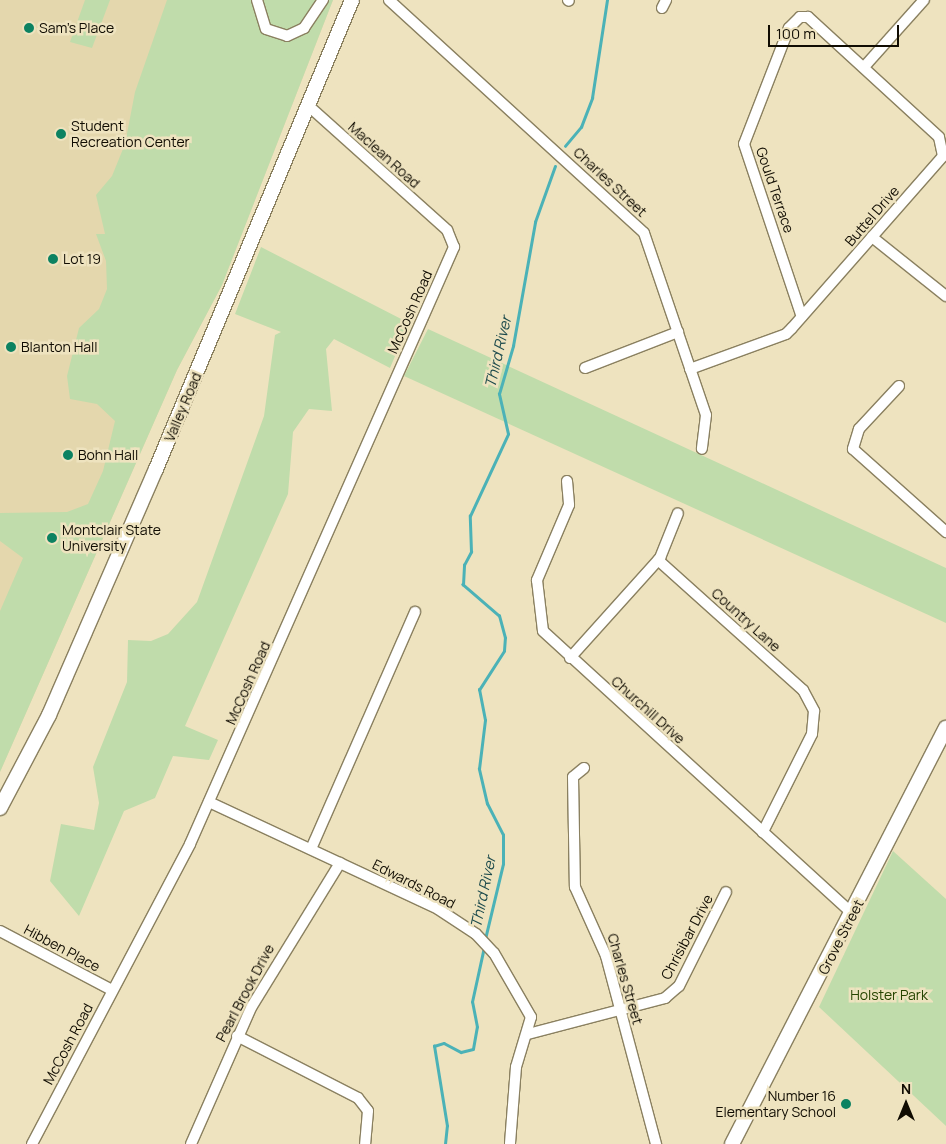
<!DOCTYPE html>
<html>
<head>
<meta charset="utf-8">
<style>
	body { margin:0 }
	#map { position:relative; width:946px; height:1144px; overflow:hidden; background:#eee3bf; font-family:Manrope,sans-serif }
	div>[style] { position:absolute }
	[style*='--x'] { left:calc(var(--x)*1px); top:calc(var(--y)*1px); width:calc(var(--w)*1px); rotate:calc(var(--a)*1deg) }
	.built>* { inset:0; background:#e4d7ad }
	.green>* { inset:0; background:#c0dcab }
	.stream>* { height:2.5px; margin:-1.25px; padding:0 1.25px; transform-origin:1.25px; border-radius:1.25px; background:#4bb2b7 }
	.roads { filter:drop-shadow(1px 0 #8a8060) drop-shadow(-1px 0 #8a8060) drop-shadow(0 1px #8a8060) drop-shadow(0 -1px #8a8060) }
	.street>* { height:10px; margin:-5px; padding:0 5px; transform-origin:5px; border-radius:5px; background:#fff }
	.secondary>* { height:14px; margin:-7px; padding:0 7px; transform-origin:7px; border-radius:7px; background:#fff }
	.dots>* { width:14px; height:14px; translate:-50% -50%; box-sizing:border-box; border:2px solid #eee3bf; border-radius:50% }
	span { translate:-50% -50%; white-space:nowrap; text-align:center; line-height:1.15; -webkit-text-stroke:5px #eee3bf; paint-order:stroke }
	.poi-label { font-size:14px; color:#100c02 }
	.left { translate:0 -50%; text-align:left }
	.right { translate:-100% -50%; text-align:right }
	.street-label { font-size:14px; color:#100c02 }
	.park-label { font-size:14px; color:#264400 }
	.water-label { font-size:15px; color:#1c4a4c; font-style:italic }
	.north { position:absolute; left:881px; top:1079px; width:50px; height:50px; -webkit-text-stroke:4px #eee3bf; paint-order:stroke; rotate:0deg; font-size:14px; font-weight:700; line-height:20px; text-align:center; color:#100c02 }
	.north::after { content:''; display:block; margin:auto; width:18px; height:22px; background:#100c02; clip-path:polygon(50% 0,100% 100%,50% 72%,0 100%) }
	.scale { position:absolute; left:768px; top:25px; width:131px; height:22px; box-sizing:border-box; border:2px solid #100c02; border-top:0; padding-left:6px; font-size:15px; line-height:18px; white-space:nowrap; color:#100c02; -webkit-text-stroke:4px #eee3bf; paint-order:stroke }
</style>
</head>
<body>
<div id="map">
	<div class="built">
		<div style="clip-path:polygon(0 0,333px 0,222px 285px,177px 370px,0 772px)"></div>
	</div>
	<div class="green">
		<div style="clip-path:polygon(85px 0,110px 0,92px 48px,70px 42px)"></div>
		<div style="clip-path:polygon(167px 0,333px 0,222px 285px,177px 370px,0 772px,0 611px,23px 558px,0 541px,0 513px,67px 512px,88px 504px,103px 471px,115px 421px,97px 404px,70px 399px,67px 376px,79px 328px,99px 309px,107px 289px,106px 261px,96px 234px,105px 234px,96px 195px,112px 176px,125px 144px,135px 92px)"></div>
		<div style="clip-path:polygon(261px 247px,409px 323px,390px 368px,334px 339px,326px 349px,332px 411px,309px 409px,293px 432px,288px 494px,185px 726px,218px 740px,209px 760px,173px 756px,155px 798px,124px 811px,79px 916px,50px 881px,61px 824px,94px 830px,99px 803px,93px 767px,127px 682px,128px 640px,151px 641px,168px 634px,197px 602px,264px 416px,275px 335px,281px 332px,235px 314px)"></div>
		<div style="clip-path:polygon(428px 329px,946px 568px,946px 623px,404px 376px)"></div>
		<div style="clip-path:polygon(893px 851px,946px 899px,946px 1126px,819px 1007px)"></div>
	</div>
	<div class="stream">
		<div style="--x:565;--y:146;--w:25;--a:-50"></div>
		<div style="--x:581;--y:127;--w:31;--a:-69"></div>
		<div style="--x:592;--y:98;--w:99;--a:-81.3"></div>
		<div style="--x:485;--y:939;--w:77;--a:-76.5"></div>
		<div style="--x:503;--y:864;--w:29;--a:-90"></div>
		<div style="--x:503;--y:835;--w:35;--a:-117"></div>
		<div style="--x:487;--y:804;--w:36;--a:-103"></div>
		<div style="--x:479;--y:769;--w:49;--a:-83"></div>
		<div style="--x:485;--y:720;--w:31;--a:-101"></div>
		<div style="--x:479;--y:690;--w:46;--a:-57.3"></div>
		<div style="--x:504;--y:651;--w:13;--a:-86"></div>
		<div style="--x:505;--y:638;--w:23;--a:-105"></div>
		<div style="--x:499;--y:616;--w:48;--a:-139.3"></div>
		<div style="--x:463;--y:585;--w:20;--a:-87"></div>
		<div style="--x:464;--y:565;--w:15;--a:-62"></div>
		<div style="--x:471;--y:552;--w:36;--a:-92"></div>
		<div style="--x:470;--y:516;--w:90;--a:-65.1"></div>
		<div style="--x:508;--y:434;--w:41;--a:-102.7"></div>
		<div style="--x:499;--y:394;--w:50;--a:-73.7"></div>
		<div style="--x:513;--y:346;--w:126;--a:-79.9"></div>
		<div style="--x:535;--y:222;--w:59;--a:-70.3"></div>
		<div style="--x:445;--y:1144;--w:18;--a:-84"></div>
		<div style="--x:447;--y:1126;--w:81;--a:-99.2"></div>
		<div style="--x:434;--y:1046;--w:10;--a:-17"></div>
		<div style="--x:444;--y:1043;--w:19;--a:28"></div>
		<div style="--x:461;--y:1052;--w:12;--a:-14"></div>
		<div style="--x:473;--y:1049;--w:22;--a:-80"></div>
		<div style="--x:477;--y:1027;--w:25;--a:-101"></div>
		<div style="--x:472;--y:1002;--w:56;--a:-77.7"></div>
	</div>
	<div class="roads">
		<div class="street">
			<div style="--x:257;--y:0;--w:30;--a:73"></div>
			<div style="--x:266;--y:29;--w:22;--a:18"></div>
			<div style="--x:287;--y:36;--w:19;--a:-25"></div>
			<div style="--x:304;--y:28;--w:34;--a:-56"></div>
			<div style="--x:389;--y:0;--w:345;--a:42.4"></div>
			<div style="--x:644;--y:233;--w:192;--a:71.2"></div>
			<div style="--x:706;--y:415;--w:34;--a:97"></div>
			<div style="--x:568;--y:0;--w:1;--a:45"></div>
			<div style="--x:662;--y:8;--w:9;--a:-63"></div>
			<div style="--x:864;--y:67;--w:90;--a:-48.2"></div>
			<div style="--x:872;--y:237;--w:95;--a:38.6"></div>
			<div style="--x:585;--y:368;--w:100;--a:-21.2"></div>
			<div style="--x:690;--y:369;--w:102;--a:-20"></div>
			<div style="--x:786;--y:334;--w:8;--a:-45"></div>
			<div style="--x:792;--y:328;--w:229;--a:-48.7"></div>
			<div style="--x:943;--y:156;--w:19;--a:-102"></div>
			<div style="--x:939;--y:137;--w:178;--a:-137.5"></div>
			<div style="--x:808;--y:17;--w:8;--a:180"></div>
			<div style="--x:800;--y:17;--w:16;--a:135"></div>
			<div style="--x:789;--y:28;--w:124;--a:111.2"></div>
			<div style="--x:744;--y:144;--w:182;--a:71.5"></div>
			<div style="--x:899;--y:386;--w:59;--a:132.9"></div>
			<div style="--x:859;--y:429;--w:21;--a:107"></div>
			<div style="--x:853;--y:449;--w:125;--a:41.7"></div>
			<div style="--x:567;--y:481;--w:24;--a:85"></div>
			<div style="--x:569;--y:505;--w:82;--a:113.1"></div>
			<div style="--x:537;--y:580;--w:51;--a:83.3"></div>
			<div style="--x:543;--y:631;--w:420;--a:42.4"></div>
			<div style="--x:658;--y:560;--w:195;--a:41.9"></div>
			<div style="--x:803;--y:690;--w:24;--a:62"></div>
			<div style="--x:814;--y:711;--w:23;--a:95"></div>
			<div style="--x:812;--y:734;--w:110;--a:116.6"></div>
			<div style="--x:570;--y:658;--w:135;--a:-48"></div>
			<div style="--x:660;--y:558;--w:48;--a:-68.2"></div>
			<div style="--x:584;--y:768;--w:14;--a:141"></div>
			<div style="--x:573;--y:777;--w:110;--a:89"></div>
			<div style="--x:575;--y:887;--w:76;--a:65.8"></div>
			<div style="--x:606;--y:956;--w:195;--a:75.1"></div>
			<div style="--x:209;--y:802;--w:253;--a:25"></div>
			<div style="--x:438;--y:909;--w:45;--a:33.3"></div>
			<div style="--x:476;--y:934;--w:26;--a:47"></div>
			<div style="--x:494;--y:953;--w:74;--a:60"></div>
			<div style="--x:531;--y:1017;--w:52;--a:106.7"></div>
			<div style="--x:516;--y:1067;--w:77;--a:94.5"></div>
			<div style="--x:311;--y:849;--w:259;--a:-66.3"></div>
			<div style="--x:0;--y:931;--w:127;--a:27.8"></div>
			<div style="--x:528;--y:1034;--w:142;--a:-14.7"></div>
			<div style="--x:665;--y:998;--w:18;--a:-41"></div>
			<div style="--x:679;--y:986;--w:105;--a:-63.4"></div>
			<div style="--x:237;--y:1036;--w:136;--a:27.1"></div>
			<div style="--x:358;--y:1098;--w:16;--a:52"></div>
			<div style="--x:368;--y:1111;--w:33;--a:95"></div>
			<div style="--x:32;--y:1144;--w:339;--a:-62.2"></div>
			<div style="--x:190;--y:844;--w:653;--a:-66.14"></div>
			<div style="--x:454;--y:247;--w:18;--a:-112"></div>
			<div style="--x:447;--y:230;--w:186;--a:-138.1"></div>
			<div style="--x:191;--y:1144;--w:151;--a:-66.2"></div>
			<div style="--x:252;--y:1006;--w:168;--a:-58.4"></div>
		</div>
		<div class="secondary">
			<div style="--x:0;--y:808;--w:105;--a:-62.2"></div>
			<div style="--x:49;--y:715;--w:268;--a:-66.5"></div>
			<div style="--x:156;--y:469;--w:508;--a:-67.32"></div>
			<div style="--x:732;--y:1144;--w:468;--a:-62.8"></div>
		</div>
	</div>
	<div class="dots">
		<div style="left:29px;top:28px;background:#0c8261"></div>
		<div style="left:61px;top:134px;background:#0c8261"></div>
		<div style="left:53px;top:259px;background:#0c8261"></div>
		<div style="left:11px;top:347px;background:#0c8261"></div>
		<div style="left:68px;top:455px;background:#0c8261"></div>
		<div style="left:52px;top:538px;background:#0c8261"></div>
		<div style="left:846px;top:1104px;background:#0c8261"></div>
	</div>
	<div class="poi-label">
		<span class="left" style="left:39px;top:28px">Sam's Place</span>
		<span class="left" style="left:71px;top:134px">Student<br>Recreation Center</span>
		<span class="left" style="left:63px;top:259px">Lot 19</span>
		<span class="left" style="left:21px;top:347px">Blanton Hall</span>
		<span class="left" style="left:78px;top:455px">Bohn Hall</span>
		<span class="left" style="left:62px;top:538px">Montclair State<br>University</span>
		<span class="right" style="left:836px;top:1104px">Number 16<br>Elementary School</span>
	</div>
	<div class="street-label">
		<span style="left:384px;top:155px;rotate:42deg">Maclean Road</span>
		<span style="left:610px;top:182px;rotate:43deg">Charles Street</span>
		<span style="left:775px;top:190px;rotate:71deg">Gould Terrace</span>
		<span style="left:872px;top:216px;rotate:-49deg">Buttel Drive</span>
		<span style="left:410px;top:312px;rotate:-66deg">McCosh Road</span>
		<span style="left:183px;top:407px;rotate:-67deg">Valley Road</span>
		<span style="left:746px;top:620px;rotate:42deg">Country Lane</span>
		<span style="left:248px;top:683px;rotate:-66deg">McCosh Road</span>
		<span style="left:648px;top:710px;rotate:42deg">Churchill Drive</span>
		<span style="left:414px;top:884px;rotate:27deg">Edwards Road</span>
		<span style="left:687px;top:937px;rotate:-62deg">Chrisibar Drive</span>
		<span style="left:841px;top:937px;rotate:-63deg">Grove Street</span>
		<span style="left:62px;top:948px;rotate:28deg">Hibben Place</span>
		<span style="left:625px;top:979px;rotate:74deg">Charles Street</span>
		<span style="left:245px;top:993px;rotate:-62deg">Pearl Brook Drive</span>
		<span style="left:68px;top:1044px;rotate:-62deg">McCosh Road</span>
	</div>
	<div class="park-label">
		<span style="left:889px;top:995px">Holster Park</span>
	</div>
	<div class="water-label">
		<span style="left:498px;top:352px;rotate:-77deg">Third River</span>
		<span style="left:483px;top:892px;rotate:-78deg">Third River</span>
	</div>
	<div class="north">N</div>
	<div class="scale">100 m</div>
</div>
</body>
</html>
